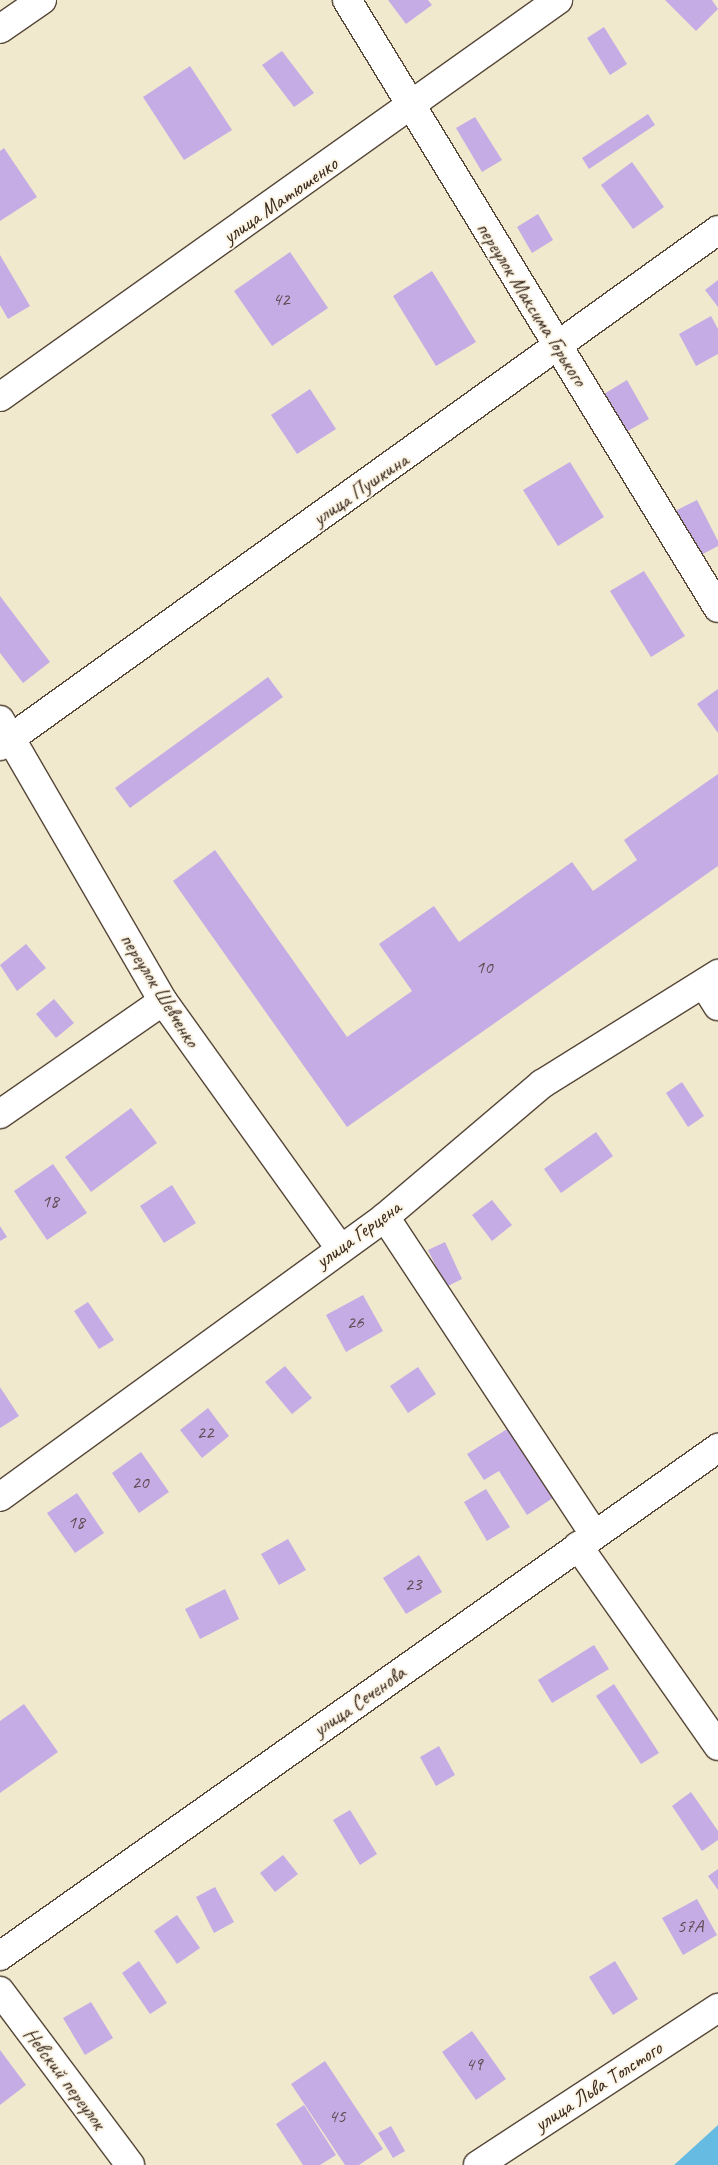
<!DOCTYPE html>
<html>
<head>
<meta charset="utf-8">
<style>
	body { margin:0 }
	#map { position:relative; width:718px; height:2165px; overflow:hidden; background:#f0e9ce; font-family:Caveat,sans-serif }
	div>[style] { position:absolute }
	[style*='--x'] { left:calc(var(--x)*1px); top:calc(var(--y)*1px); width:calc(var(--w)*1px); rotate:calc(var(--a)*1deg) }
	.water>* { inset:0; background:#66bbe3 }
	.building>* { inset:0; background:#c5ace4 }
	.roads { filter:drop-shadow(1px 0 #564738) drop-shadow(-1px 0 #564738) drop-shadow(0 1px #564738) drop-shadow(0 -1px #564738) }
	.street>* { height:28px; margin:-14px; padding:0 14px; transform-origin:14px; border-radius:14px; background:#fff }
	.secondary>* { height:28px; margin:-14px; padding:0 14px; transform-origin:14px; border-radius:14px; background:#fff }
	span { translate:-50% -50%; white-space:nowrap; text-align:center; line-height:1.15; -webkit-text-stroke:4px #fcf5e5; paint-order:stroke }
	.number-label { font-size:19px; color:#5e4a50 }
	.number-label span { -webkit-text-stroke-width:0 }
	.street-label { font-size:21px; color:#3b2a1e }
</style>
</head>
<body>
<div id="map">
	<div class="water">
		<div style="clip-path:polygon(718px 2125px,718px 2165px,674px 2165px)"></div>
	</div>
	<div class="building">
		<div style="clip-path:polygon(388px 0,428px 0,432px 5px,406px 24px)"></div>
		<div style="clip-path:polygon(665px 0,712px 0,718px 9px,696px 31px)"></div>
		<div style="clip-path:polygon(604px 27px,627px 64px,610px 75px,587px 38px)"></div>
		<div style="clip-path:polygon(282px 51px,314px 93px,294px 107px,262px 65px)"></div>
		<div style="clip-path:polygon(190px 66px,232px 130px,184px 160px,143px 97px)"></div>
		<div style="clip-path:polygon(648px 114px,655px 125px,589px 169px,582px 158px)"></div>
		<div style="clip-path:polygon(475px 117px,502px 160px,482px 172px,456px 128px)"></div>
		<div style="clip-path:polygon(4px 148px,37px 197px,0 221px,0 151px)"></div>
		<div style="clip-path:polygon(632px 162px,664px 207px,633px 229px,601px 185px)"></div>
		<div style="clip-path:polygon(538px 214px,553px 240px,532px 253px,517px 227px)"></div>
		<div style="clip-path:polygon(290px 252px,328px 308px,272px 346px,234px 291px)"></div>
		<div style="clip-path:polygon(0 255px,30px 306px,8px 319px,0 305px)"></div>
		<div style="clip-path:polygon(432px 271px,476px 342px,436px 366px,393px 296px)"></div>
		<div style="clip-path:polygon(718px 280px,718px 307px,705px 290px)"></div>
		<div style="clip-path:polygon(711px 316px,718px 329px,718px 354px,696px 366px,679px 334px)"></div>
		<div style="clip-path:polygon(627px 380px,649px 419px,626px 432px,604px 394px)"></div>
		<div style="clip-path:polygon(310px 389px,336px 429px,297px 454px,271px 415px)"></div>
		<div style="clip-path:polygon(570px 462px,604px 517px,558px 546px,523px 490px)"></div>
		<div style="clip-path:polygon(697px 500px,718px 541px,718px 546px,699px 556px,675px 511px)"></div>
		<div style="clip-path:polygon(644px 571px,685px 636px,651px 657px,610px 591px)"></div>
		<div style="clip-path:polygon(0 596px,50px 662px,23px 683px,0 653px)"></div>
		<div style="clip-path:polygon(268px 677px,283px 697px,130px 808px,115px 788px)"></div>
		<div style="clip-path:polygon(718px 689px,718px 733px,697px 704px)"></div>
		<div style="clip-path:polygon(718px 774px,718px 866px,347px 1127px,173px 881px,215px 850px,347px 1037px,412px 991px,379px 944px,434px 906px,459px 942px,572px 862px,593px 891px,637px 860px,624px 840px)"></div>
		<div style="clip-path:polygon(26px 944px,46px 968px,17px 991px,0 965px)"></div>
		<div style="clip-path:polygon(54px 999px,74px 1023px,56px 1038px,36px 1014px)"></div>
		<div style="clip-path:polygon(682px 1082px,704px 1116px,688px 1127px,666px 1093px)"></div>
		<div style="clip-path:polygon(131px 1108px,157px 1143px,91px 1192px,65px 1157px)"></div>
		<div style="clip-path:polygon(596px 1132px,613px 1156px,561px 1193px,544px 1169px)"></div>
		<div style="clip-path:polygon(53px 1164px,87px 1213px,47px 1240px,14px 1191px)"></div>
		<div style="clip-path:polygon(172px 1185px,196px 1223px,164px 1243px,140px 1206px)"></div>
		<div style="clip-path:polygon(492px 1200px,512px 1225px,492px 1241px,472px 1215px)"></div>
		<div style="clip-path:polygon(0 1226px,7px 1237px,0 1241px)"></div>
		<div style="clip-path:polygon(445px 1242px,462px 1279px,446px 1287px,428px 1250px)"></div>
		<div style="clip-path:polygon(363px 1295px,383px 1331px,346px 1352px,326px 1315px)"></div>
		<div style="clip-path:polygon(88px 1302px,114px 1340px,99px 1349px,74px 1311px)"></div>
		<div style="clip-path:polygon(285px 1366px,312px 1398px,292px 1414px,265px 1382px)"></div>
		<div style="clip-path:polygon(418px 1367px,436px 1394px,408px 1413px,390px 1386px)"></div>
		<div style="clip-path:polygon(0 1387px,19px 1416px,0 1428px)"></div>
		<div style="clip-path:polygon(208px 1408px,229px 1436px,202px 1458px,180px 1430px)"></div>
		<div style="clip-path:polygon(512px 1426px,556px 1496px,527px 1515px,499px 1471px,484px 1480px,467px 1454px)"></div>
		<div style="clip-path:polygon(141px 1452px,169px 1492px,139px 1513px,112px 1473px)"></div>
		<div style="clip-path:polygon(486px 1489px,510px 1527px,487px 1541px,464px 1502px)"></div>
		<div style="clip-path:polygon(77px 1493px,104px 1533px,75px 1553px,47px 1513px)"></div>
		<div style="clip-path:polygon(288px 1539px,306px 1570px,279px 1585px,261px 1554px)"></div>
		<div style="clip-path:polygon(419px 1555px,442px 1592px,406px 1614px,383px 1578px)"></div>
		<div style="clip-path:polygon(225px 1589px,239px 1619px,200px 1639px,185px 1609px)"></div>
		<div style="clip-path:polygon(594px 1645px,609px 1669px,552px 1703px,538px 1680px)"></div>
		<div style="clip-path:polygon(614px 1684px,659px 1753px,641px 1764px,596px 1696px)"></div>
		<div style="clip-path:polygon(24px 1704px,58px 1752px,0 1793px,0 1721px)"></div>
		<div style="clip-path:polygon(439px 1746px,455px 1775px,436px 1786px,420px 1757px)"></div>
		<div style="clip-path:polygon(691px 1792px,718px 1831px,718px 1840px,702px 1851px,672px 1806px)"></div>
		<div style="clip-path:polygon(350px 1810px,377px 1854px,360px 1865px,333px 1820px)"></div>
		<div style="clip-path:polygon(283px 1855px,298px 1874px,275px 1892px,260px 1873px)"></div>
		<div style="clip-path:polygon(718px 1869px,718px 1890px,708px 1876px)"></div>
		<div style="clip-path:polygon(215px 1887px,234px 1922px,214px 1933px,196px 1897px)"></div>
		<div style="clip-path:polygon(697px 1899px,717px 1935px,683px 1955px,662px 1918px)"></div>
		<div style="clip-path:polygon(177px 1915px,200px 1948px,177px 1964px,154px 1931px)"></div>
		<div style="clip-path:polygon(139px 1961px,167px 2003px,150px 2014px,122px 1973px)"></div>
		<div style="clip-path:polygon(615px 1961px,638px 1999px,613px 2015px,589px 1977px)"></div>
		<div style="clip-path:polygon(91px 2002px,113px 2038px,85px 2055px,63px 2018px)"></div>
		<div style="clip-path:polygon(472px 2031px,506px 2079px,476px 2100px,442px 2052px)"></div>
		<div style="clip-path:polygon(0 2050px,26px 2085px,0 2105px)"></div>
		<div style="clip-path:polygon(325px 2061px,383px 2149px,359px 2165px,345px 2165px,291px 2084px)"></div>
		<div style="clip-path:polygon(304px 2105px,336px 2155px,320px 2165px,303px 2165px,276px 2124px)"></div>
		<div style="clip-path:polygon(391px 2126px,405px 2151px,393px 2158px,378px 2133px)"></div>
	</div>
	<div class="roads">
		<div class="street">
			<div style="--x:347;--y:0;--w:712;--a:58.61"></div>
			<div style="--x:0;--y:29;--w:51;--a:-34.6"></div>
			<div style="--x:0;--y:397;--w:685;--a:-35.43"></div>
			<div style="--x:0;--y:720;--w:325;--a:59.9"></div>
			<div style="--x:163;--y:1001;--w:302;--a:54.4"></div>
			<div style="--x:704;--y:984;--w:26;--a:58"></div>
			<div style="--x:0;--y:1114;--w:198;--a:-34.7"></div>
			<div style="--x:385;--y:1217;--w:380;--a:56.6"></div>
			<div style="--x:0;--y:1497;--w:476;--a:-36"></div>
			<div style="--x:385;--y:1217;--w:206;--a:-40.3"></div>
			<div style="--x:542;--y:1084;--w:208;--a:-32"></div>
			<div style="--x:578;--y:1546;--w:244;--a:55"></div>
			<div style="--x:0;--y:1991;--w:217;--a:53.2"></div>
			<div style="--x:478;--y:2165;--w:287;--a:-33.2"></div>
		</div>
		<div class="secondary">
			<div style="--x:0;--y:746;--w:884;--a:-35.7"></div>
			<div style="--x:0;--y:1956;--w:880;--a:-35.28"></div>
		</div>
	</div>
	<div class="number-label">
		<span style="left:281px;top:300px">42</span>
		<span style="left:484px;top:968px">10</span>
		<span style="left:50px;top:1202px">18</span>
		<span style="left:355px;top:1323px">26</span>
		<span style="left:205px;top:1433px">22</span>
		<span style="left:140px;top:1483px">20</span>
		<span style="left:76px;top:1523px">18</span>
		<span style="left:413px;top:1585px">23</span>
		<span style="left:690px;top:1927px">57А</span>
		<span style="left:474px;top:2065px">49</span>
		<span style="left:337px;top:2117px">45</span>
	</div>
	<div class="street-label">
		<span style="left:280px;top:200px;rotate:-35deg">улица Матюшенко</span>
		<span style="left:532px;top:304px;rotate:58deg">переулок Максима Горького</span>
		<span style="left:360px;top:489px;rotate:-35deg">улица Пушкина</span>
		<span style="left:160px;top:990px;rotate:58deg">переулок Шевченко</span>
		<span style="left:358px;top:1234px;rotate:-36deg">улица Герцена</span>
		<span style="left:359px;top:1701px;rotate:-35deg">улица Сеченова</span>
		<span style="left:65px;top:2078px;rotate:53deg">Невский переулок</span>
		<span style="left:598px;top:2086px;rotate:-33deg">улица Льва Толстого</span>
	</div>
</div>
</body>
</html>
